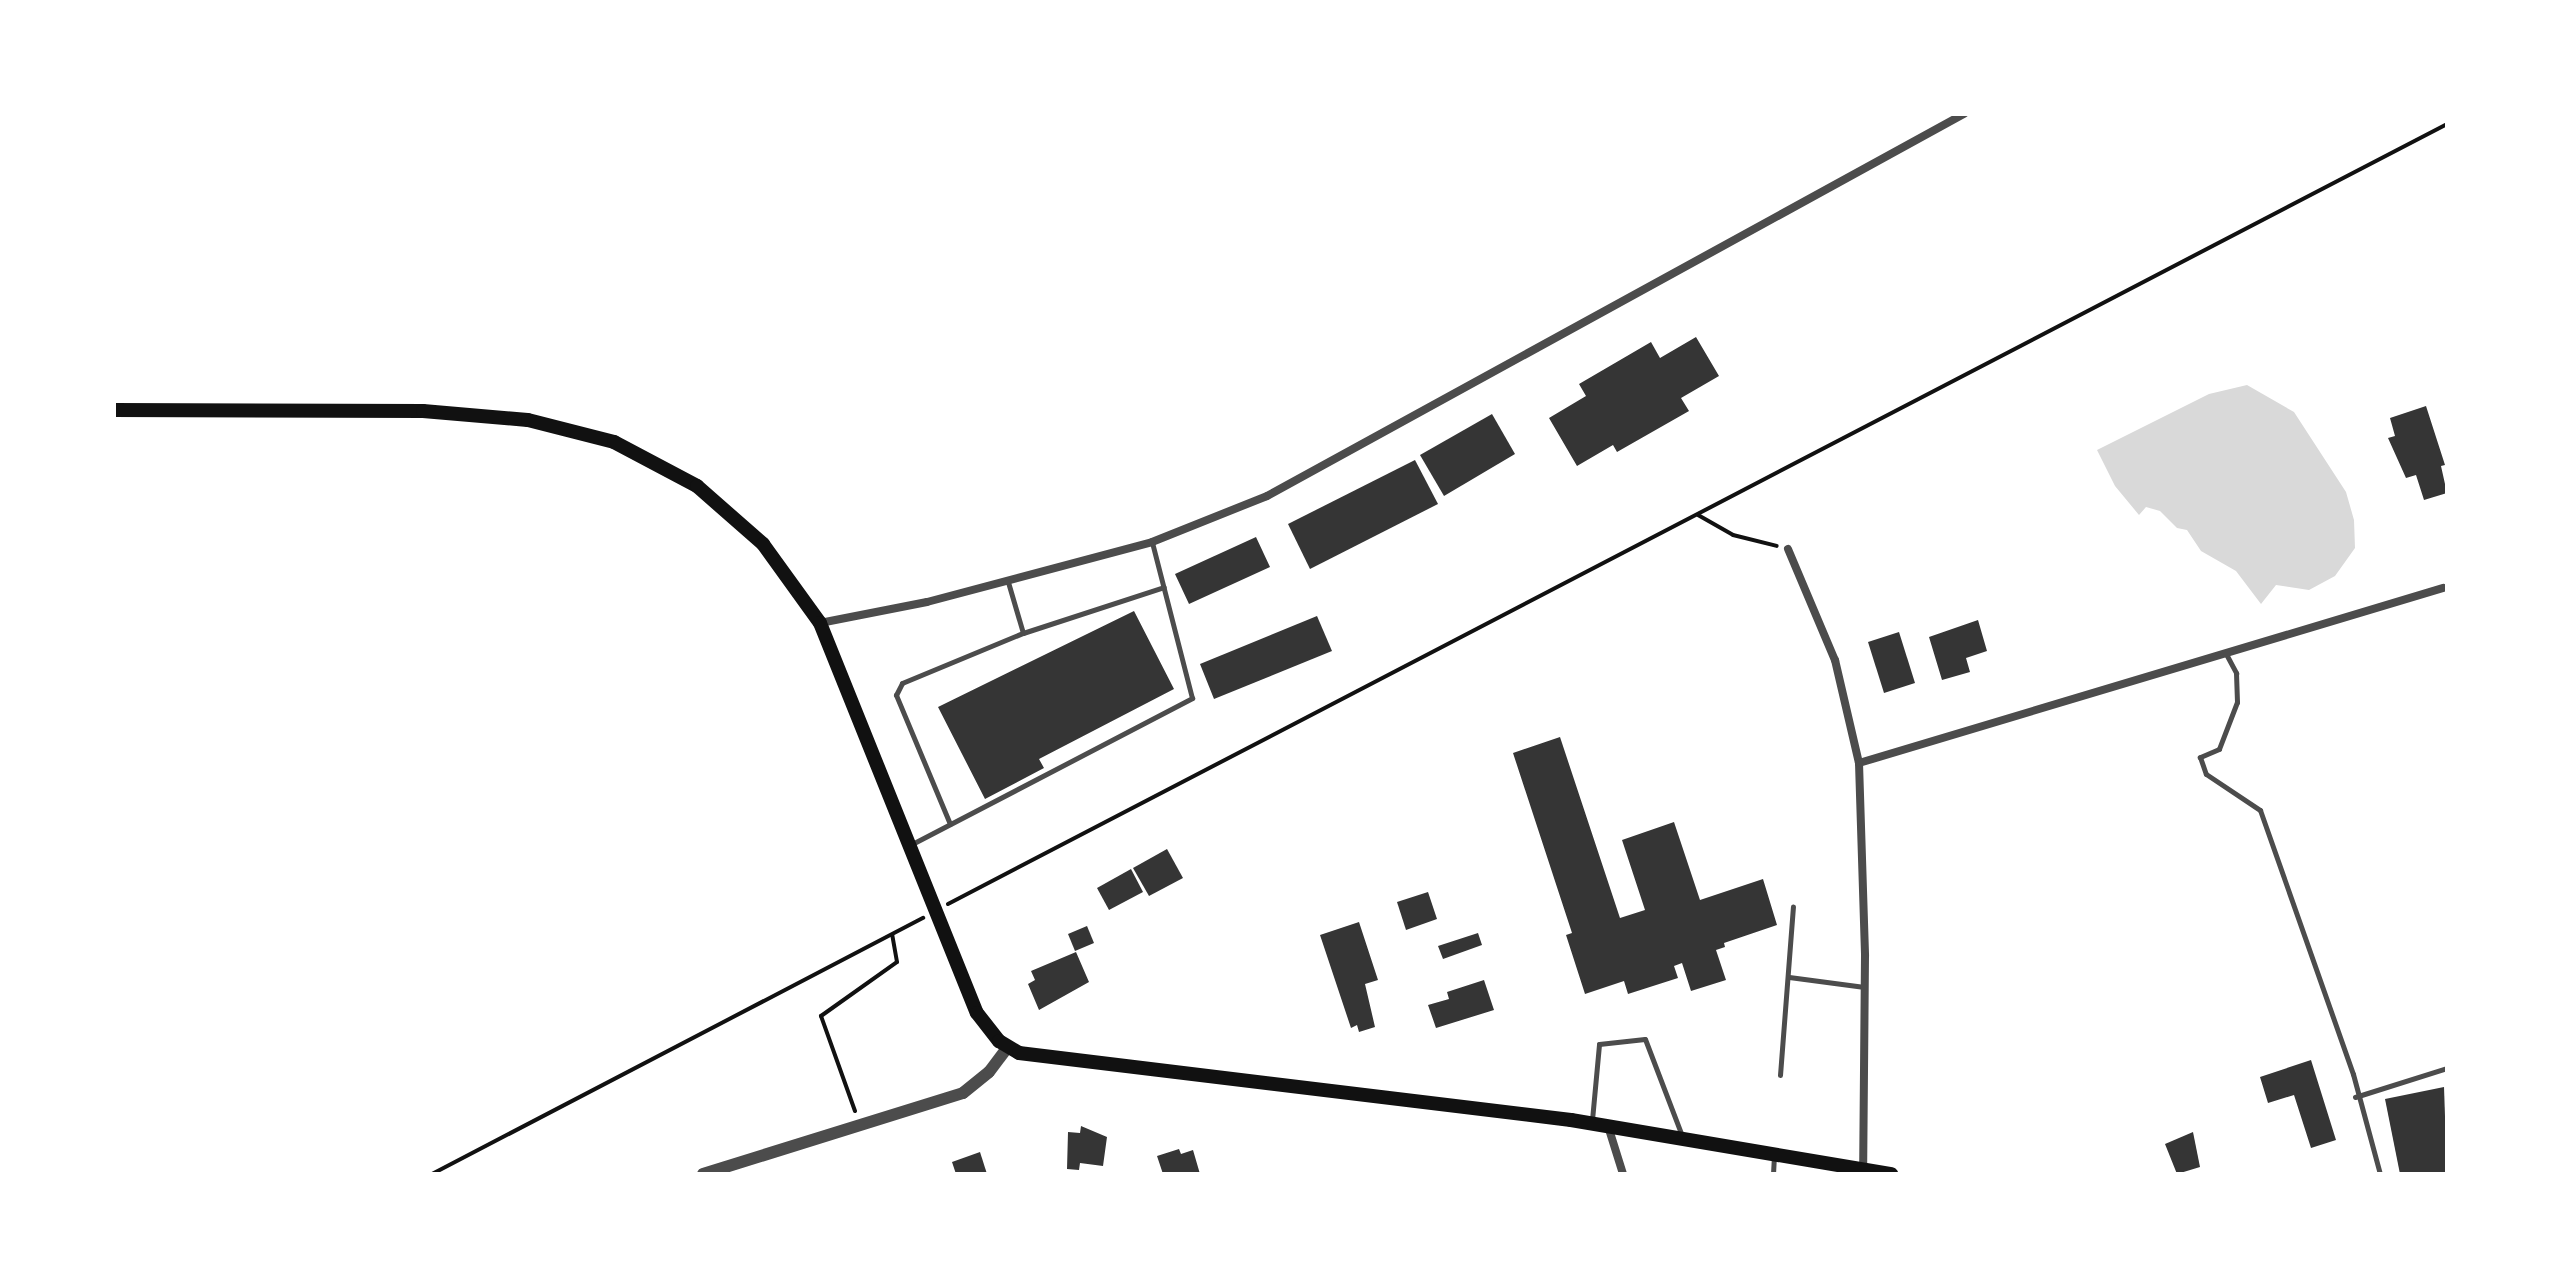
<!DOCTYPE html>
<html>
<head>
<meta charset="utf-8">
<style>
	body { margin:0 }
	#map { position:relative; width:2561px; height:1288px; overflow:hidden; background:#fff; font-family:"Sofia Sans Condensed",sans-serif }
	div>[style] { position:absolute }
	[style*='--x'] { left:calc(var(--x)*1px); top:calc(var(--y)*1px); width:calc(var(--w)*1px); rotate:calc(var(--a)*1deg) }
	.water>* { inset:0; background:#d9d9d9 }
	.building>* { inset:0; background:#353535 }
	.path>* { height:4px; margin:-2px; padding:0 2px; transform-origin:2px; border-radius:2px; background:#111 }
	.service>* { height:5px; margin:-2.5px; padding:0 2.5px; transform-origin:2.5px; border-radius:2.5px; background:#4c4c4c }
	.minor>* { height:8px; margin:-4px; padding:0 4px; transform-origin:4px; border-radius:4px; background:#4c4c4c }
	.tertiary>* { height:12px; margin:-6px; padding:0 6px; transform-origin:6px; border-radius:6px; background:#4c4c4c }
	.secondary>* { height:14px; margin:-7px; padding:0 7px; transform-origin:7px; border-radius:7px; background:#111 }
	span { translate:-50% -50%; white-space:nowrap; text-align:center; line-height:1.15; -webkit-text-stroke:8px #fff; paint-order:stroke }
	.frame { position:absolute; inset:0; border:116px solid #fff; pointer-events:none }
</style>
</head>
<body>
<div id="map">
	<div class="water">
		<div style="clip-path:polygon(2247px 385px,2294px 412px,2346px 492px,2354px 520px,2355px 548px,2335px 576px,2309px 590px,2276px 585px,2261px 604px,2236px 571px,2201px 551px,2187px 530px,2177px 528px,2160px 511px,2146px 507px,2139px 515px,2115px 486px,2097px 450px,2209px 394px)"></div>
	</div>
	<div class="building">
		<div style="clip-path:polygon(1696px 337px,1719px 376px,1681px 398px,1689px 411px,1617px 452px,1613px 445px,1577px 466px,1549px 418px,1586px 396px,1579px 384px,1651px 342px,1660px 358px)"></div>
		<div style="clip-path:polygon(2426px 406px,2445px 465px,2441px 466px,2447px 493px,2424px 500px,2416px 475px,2406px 478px,2388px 438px,2395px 436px,2390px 418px)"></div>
		<div style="clip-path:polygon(1492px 414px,1515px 454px,1444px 496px,1420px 455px)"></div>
		<div style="clip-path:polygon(1415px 460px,1438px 504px,1310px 569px,1288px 524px)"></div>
		<div style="clip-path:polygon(1256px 537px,1270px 567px,1189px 604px,1175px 574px)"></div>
		<div style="clip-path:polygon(1134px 611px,1174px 689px,1039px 759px,1044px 768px,985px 799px,938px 707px)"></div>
		<div style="clip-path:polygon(1317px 616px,1332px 651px,1214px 699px,1200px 664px)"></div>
		<div style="clip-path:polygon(1978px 620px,1987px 651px,1966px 658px,1970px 672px,1942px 680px,1929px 637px)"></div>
		<div style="clip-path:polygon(1899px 632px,1915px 683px,1884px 693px,1868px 642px)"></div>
		<div style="clip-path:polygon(1560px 737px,1620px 918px,1645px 910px,1622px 840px,1674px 822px,1700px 900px,1763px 879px,1777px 925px,1724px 943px,1725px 947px,1716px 950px,1726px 980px,1691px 991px,1682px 963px,1674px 966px,1678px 978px,1628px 994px,1624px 981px,1585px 994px,1566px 935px,1572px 933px,1513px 753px)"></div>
		<div style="clip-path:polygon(1167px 849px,1183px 878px,1149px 896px,1133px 868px)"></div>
		<div style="clip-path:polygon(1131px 869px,1143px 892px,1109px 910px,1097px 888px)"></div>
		<div style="clip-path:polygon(1428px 892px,1437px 919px,1406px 930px,1397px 902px)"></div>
		<div style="clip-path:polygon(1359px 922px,1378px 980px,1365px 984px,1375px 1027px,1359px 1032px,1357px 1025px,1351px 1028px,1320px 935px)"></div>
		<div style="clip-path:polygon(1087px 926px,1094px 943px,1075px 951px,1068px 934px)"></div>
		<div style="clip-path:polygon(1478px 933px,1482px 945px,1443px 959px,1438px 946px)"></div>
		<div style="clip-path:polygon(1076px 952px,1089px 982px,1039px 1010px,1028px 984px,1035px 980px,1031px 971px)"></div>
		<div style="clip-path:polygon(1484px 980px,1494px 1010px,1436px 1028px,1428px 1005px,1449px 999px,1447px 992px)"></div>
		<div style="clip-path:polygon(2311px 1060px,2336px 1140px,2311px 1148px,2294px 1095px,2268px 1103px,2260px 1077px)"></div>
		<div style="clip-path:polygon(2444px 1087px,2447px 1174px,2400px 1174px,2385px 1099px)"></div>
		<div style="clip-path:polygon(1081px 1126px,1107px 1137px,1103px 1166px,1080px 1163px,1079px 1170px,1067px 1169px,1068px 1132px,1080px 1133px)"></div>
		<div style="clip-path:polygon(2193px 1132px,2200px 1167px,2177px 1174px,2165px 1144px)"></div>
		<div style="clip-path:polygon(1179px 1149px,1181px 1154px,1193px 1150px,1200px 1174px,1163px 1174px,1157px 1156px)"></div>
		<div style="clip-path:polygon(980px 1152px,987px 1174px,956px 1174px,952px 1162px)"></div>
	</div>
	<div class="path">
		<div style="--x:1698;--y:515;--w:40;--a:29.7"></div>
		<div style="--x:1733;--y:535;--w:45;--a:14"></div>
		<div style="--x:948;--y:904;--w:1690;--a:-27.49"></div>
		<div style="--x:855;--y:1111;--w:101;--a:-109.7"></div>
		<div style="--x:821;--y:1016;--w:93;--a:-35.4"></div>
		<div style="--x:897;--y:962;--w:27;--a:-100"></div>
		<div style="--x:432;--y:1174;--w:554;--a:-27.54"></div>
	</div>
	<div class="service">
		<div style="--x:1008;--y:582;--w:53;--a:73.6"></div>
		<div style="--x:2225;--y:652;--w:24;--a:62"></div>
		<div style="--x:2236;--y:673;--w:29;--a:88"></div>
		<div style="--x:2237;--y:702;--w:50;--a:111"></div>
		<div style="--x:2219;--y:749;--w:21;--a:157"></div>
		<div style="--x:2200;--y:757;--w:18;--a:71"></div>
		<div style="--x:2206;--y:774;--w:65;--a:33.7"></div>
		<div style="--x:2260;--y:810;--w:280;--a:70.6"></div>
		<div style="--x:2353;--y:1074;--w:104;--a:74.9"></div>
		<div style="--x:950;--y:824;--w:140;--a:-112.7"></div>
		<div style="--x:896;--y:695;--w:13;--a:-63"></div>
		<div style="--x:902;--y:683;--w:131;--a:-22.5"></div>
		<div style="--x:1023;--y:633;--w:148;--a:-18.1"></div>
		<div style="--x:912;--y:844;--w:316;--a:-27.5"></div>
		<div style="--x:1192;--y:698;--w:161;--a:-104.4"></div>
		<div style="--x:1789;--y:977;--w:76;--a:7.6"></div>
		<div style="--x:1780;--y:1075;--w:169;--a:-85.6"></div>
		<div style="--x:2355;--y:1097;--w:96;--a:-17.5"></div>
		<div style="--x:1592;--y:1120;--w:76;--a:-84.7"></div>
		<div style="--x:1599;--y:1044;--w:46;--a:-6.2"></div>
		<div style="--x:1645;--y:1039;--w:104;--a:69.1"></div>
		<div style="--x:1773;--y:1174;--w:17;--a:-87"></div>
	</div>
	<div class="minor">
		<div style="--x:1788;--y:549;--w:121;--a:67.1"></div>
		<div style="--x:1835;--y:660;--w:106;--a:76.9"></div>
		<div style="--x:1859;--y:763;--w:193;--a:88.2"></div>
		<div style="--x:1865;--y:956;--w:212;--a:90.5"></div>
		<div style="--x:820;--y:623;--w:109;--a:-11.1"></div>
		<div style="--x:927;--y:602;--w:233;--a:-14.9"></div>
		<div style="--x:1152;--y:542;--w:124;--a:-21.8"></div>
		<div style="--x:1267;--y:496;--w:795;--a:-28.73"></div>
		<div style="--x:1859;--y:763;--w:610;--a:-16.68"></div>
		<div style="--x:1608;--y:1126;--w:50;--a:72.6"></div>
	</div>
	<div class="tertiary">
		<div style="--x:703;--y:1174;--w:272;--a:-17.3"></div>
		<div style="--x:963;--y:1093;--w:33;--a:-39"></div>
		<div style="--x:989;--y:1072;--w:31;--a:-53"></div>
	</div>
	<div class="secondary">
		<div style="--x:114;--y:410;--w:309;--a:0.2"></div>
		<div style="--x:423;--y:411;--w:105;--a:4.9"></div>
		<div style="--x:528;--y:420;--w:89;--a:14.3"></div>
		<div style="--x:614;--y:442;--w:94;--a:27.9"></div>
		<div style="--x:697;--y:486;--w:88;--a:41.3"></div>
		<div style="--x:763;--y:544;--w:97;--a:54.2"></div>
		<div style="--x:820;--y:623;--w:420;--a:68.1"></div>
		<div style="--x:977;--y:1013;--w:36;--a:52"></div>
		<div style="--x:999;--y:1041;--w:23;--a:31"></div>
		<div style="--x:1019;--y:1053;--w:556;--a:6.92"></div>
		<div style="--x:1571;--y:1120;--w:325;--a:9.6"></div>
	</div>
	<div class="frame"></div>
</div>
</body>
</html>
